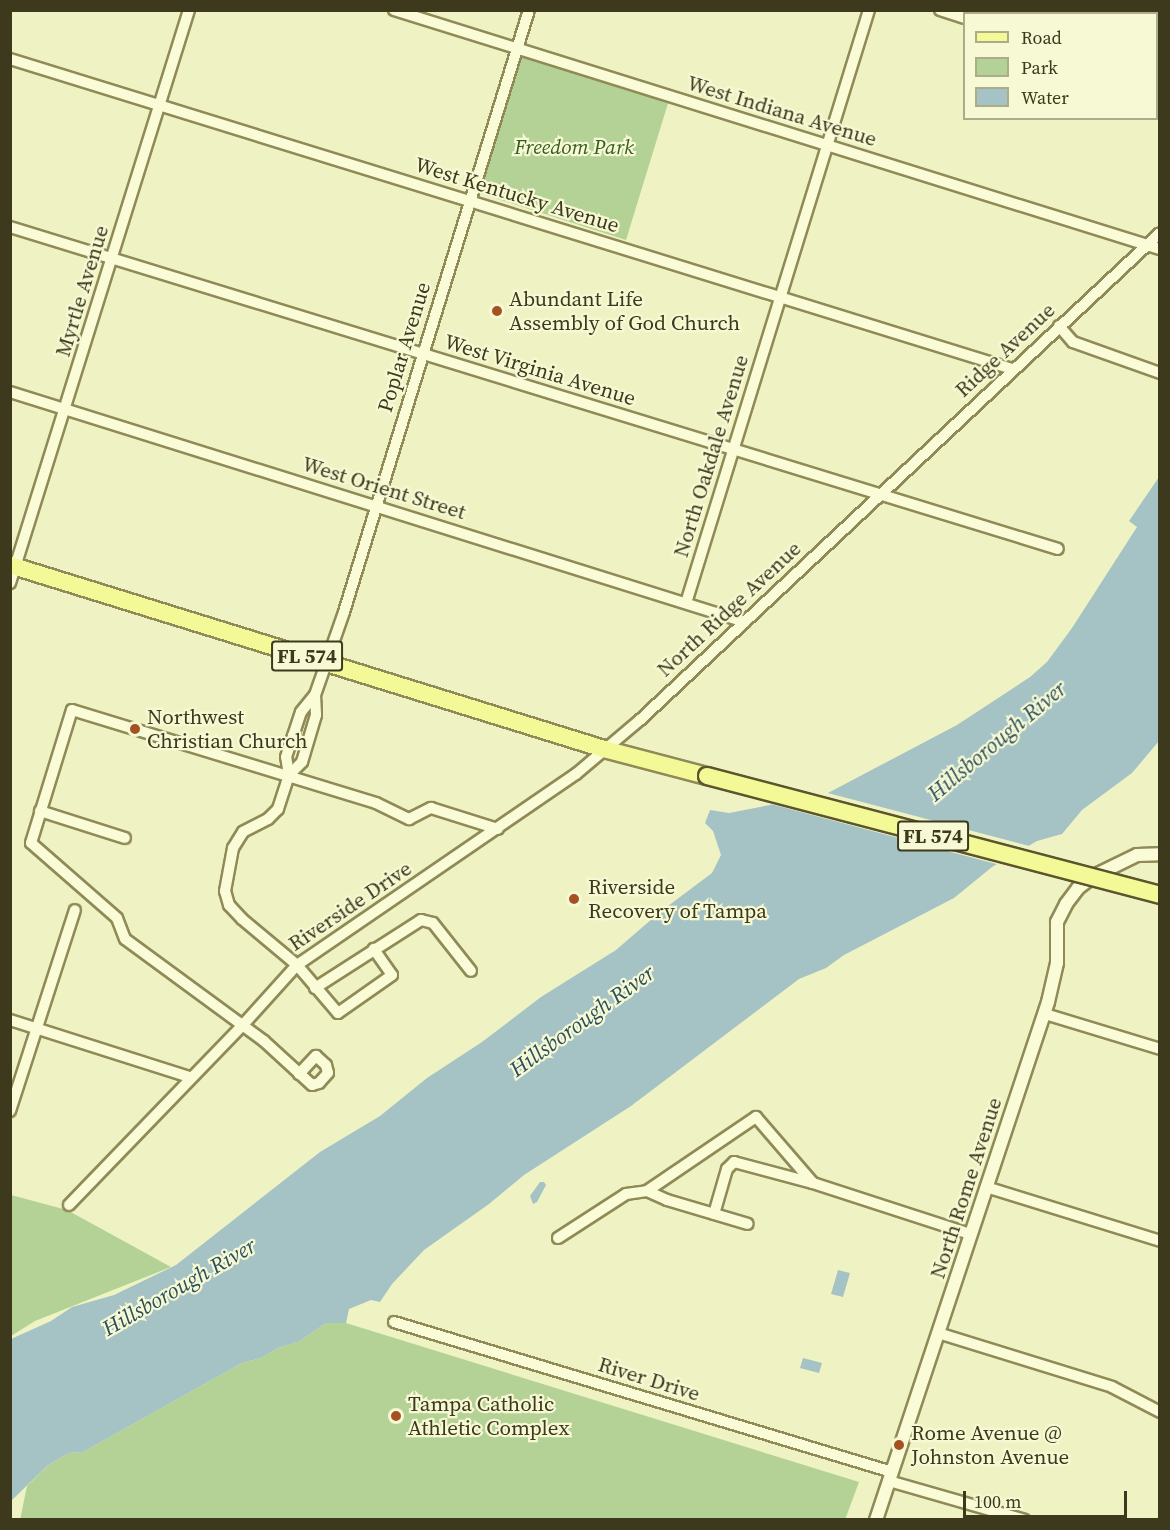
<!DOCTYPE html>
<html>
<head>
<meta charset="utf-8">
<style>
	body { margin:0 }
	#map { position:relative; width:1170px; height:1530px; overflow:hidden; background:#eff3c3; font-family:"Source Serif 4",serif }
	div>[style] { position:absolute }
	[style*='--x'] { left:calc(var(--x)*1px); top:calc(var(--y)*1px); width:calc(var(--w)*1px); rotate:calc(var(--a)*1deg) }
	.green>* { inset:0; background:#b4d295 }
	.water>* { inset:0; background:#a5c2c5 }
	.pier>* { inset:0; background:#eff3c3 }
	.roads { filter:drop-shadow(2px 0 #8f8a57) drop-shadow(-2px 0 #8f8a57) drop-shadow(0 2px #8f8a57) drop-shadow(0 -2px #8f8a57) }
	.minor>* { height:10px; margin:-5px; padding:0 5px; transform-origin:5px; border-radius:5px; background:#f9fcd7 }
	.tertiary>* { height:12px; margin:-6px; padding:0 6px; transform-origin:6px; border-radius:6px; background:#f9fcd7 }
	.primary>* { height:16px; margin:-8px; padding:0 8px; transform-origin:8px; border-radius:8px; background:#f3f997 }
	.bridges { filter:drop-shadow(2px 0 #5c552c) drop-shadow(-2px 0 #5c552c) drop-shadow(0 2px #5c552c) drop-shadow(0 -2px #5c552c) }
	.primary-bridge>* { height:16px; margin:-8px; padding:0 8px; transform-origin:8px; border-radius:8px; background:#f3f997 }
	.dots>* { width:16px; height:16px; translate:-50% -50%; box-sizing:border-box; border:3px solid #f6f9d3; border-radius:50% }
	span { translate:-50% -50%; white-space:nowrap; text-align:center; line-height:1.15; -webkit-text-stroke:4.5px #f6f9d3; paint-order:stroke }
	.shield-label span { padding:2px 4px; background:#f6f9d3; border:2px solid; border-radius:4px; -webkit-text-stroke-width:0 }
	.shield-label { font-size:20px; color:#3d391d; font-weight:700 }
	.street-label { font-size:21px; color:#3d391d }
	.park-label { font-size:21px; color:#375c21; font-style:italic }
	.poi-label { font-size:21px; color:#3d391d }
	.left { translate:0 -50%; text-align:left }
	.water-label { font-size:22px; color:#2b4e5f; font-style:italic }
	.frame { position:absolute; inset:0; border:12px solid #3d391d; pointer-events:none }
	.legend { position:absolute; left:963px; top:12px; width:195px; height:108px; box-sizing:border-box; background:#f6f9d3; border:2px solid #acac8a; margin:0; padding:8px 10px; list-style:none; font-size:18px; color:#3d391d }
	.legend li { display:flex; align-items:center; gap:12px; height:30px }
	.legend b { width:30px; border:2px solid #acac8a }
	.scale { position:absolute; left:963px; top:1491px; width:164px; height:27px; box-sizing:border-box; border:3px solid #3d391d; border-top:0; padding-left:8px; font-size:18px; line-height:21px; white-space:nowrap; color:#3d391d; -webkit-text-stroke:4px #f6f9d3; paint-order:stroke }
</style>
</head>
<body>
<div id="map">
	<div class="green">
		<div style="clip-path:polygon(520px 54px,669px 100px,626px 240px,479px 193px)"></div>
		<div style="clip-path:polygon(11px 1195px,67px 1210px,171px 1267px,35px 1321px,11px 1336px)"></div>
		<div style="clip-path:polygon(326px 1323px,346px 1323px,859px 1482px,845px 1520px,20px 1520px,27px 1486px,48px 1465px,69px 1453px,83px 1452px,242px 1363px,261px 1358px,278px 1348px,300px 1341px)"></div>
	</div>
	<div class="water">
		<div style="clip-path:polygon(1159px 477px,1159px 741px,1132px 773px,1082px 810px,1062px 834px,1037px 841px,992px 867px,954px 898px,844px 955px,826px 968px,799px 979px,631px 1106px,524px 1175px,489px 1204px,424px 1250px,392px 1284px,380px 1302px,371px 1300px,349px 1309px,346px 1323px,326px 1323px,300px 1341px,278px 1348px,261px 1358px,242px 1363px,83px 1452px,69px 1453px,48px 1465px,11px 1501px,11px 1339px,51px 1321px,72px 1307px,114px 1295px,176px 1265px,320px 1152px,380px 1116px,427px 1078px,482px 1042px,541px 997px,616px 950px,660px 912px,712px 873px,721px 855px,713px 831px,705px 823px,710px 810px,729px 813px,826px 794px,957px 725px,1030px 677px,1047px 662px,1072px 628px,1137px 527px,1129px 521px)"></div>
		<div style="clip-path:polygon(540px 1182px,544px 1182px,546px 1185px,537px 1202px,533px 1204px,530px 1196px)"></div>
		<div style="clip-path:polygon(838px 1270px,850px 1273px,843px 1297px,831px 1294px)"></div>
		<div style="clip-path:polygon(803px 1358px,822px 1363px,819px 1373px,800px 1368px)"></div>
	</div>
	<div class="pier">
		<div style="clip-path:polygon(824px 792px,1033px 847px,1000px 865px,767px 803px)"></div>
	</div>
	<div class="roads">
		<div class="minor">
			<div style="--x:394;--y:10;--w:802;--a:17.33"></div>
			<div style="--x:940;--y:10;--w:25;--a:18"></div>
			<div style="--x:10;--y:59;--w:1049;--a:17.19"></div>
			<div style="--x:1156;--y:77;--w:4;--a:14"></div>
			<div style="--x:10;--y:227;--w:1096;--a:17.08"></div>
			<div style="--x:1059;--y:326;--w:21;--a:49"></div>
			<div style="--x:1073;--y:342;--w:92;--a:19.6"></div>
			<div style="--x:10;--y:392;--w:770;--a:17.38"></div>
			<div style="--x:10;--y:583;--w:600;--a:-72.65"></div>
			<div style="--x:686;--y:603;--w:621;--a:-72.85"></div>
			<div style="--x:315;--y:695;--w:20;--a:87"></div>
			<div style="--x:316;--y:715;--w:49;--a:106.6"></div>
			<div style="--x:302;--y:762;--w:18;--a:135"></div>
			<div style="--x:289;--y:775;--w:36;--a:108"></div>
			<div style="--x:278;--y:809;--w:14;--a:135"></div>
			<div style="--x:268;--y:819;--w:28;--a:153"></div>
			<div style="--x:243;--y:832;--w:19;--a:122"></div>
			<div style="--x:233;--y:848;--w:44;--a:100.5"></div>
			<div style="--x:225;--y:891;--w:15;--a:74"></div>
			<div style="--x:229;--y:905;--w:19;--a:47"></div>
			<div style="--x:242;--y:919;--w:72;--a:39.9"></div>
			<div style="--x:297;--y:965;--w:63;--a:49.5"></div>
			<div style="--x:338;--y:1013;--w:66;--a:-35.1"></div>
			<div style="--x:392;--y:975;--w:32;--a:-125"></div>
			<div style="--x:289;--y:775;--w:18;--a:-99"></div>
			<div style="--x:286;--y:757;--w:47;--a:-71.6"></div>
			<div style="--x:301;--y:712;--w:22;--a:-51"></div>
			<div style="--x:315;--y:695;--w:88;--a:-70.7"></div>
			<div style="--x:344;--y:612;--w:630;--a:-72.92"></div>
			<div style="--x:40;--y:811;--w:89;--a:17.6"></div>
			<div style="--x:315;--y:988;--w:126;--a:-32.7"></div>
			<div style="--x:421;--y:920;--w:12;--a:14"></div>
			<div style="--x:433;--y:923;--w:61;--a:51.6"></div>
			<div style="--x:1045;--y:1014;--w:120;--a:16.9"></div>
			<div style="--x:10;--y:1020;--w:189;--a:17.6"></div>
			<div style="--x:299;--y:1074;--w:25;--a:-47"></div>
			<div style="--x:316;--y:1056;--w:13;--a:42"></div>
			<div style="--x:326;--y:1065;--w:8;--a:76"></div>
			<div style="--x:328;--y:1073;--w:13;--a:132"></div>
			<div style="--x:319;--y:1083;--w:7;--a:164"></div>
			<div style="--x:312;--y:1085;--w:65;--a:-137.5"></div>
			<div style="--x:264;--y:1041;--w:172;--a:-143.7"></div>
			<div style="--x:125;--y:939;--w:22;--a:-111"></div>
			<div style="--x:117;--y:918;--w:114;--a:-138.9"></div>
			<div style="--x:31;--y:843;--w:139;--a:-72.9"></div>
			<div style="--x:72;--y:710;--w:318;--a:17"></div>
			<div style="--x:376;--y:803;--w:37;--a:26"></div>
			<div style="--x:409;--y:819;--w:25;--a:-27"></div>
			<div style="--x:431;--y:808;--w:70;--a:17.4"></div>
			<div style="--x:10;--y:1111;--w:211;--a:-72.1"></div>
			<div style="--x:986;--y:1187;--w:182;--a:17.2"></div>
			<div style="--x:647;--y:1191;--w:22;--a:24"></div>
			<div style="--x:667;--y:1200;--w:84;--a:16.5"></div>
			<div style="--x:69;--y:1205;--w:249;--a:-46"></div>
			<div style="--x:242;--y:1026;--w:82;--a:-48"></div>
			<div style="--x:297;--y:965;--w:338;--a:-34.4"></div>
			<div style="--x:576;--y:774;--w:84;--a:-40.2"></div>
			<div style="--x:640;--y:720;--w:712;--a:-43.12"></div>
			<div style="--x:714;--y:1214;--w:47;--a:-73.9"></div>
			<div style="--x:727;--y:1169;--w:10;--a:-45"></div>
			<div style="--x:734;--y:1162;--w:82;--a:14.9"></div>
			<div style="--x:558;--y:1238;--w:81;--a:-32.9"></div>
			<div style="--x:626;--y:1194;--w:21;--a:-8"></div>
			<div style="--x:647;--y:1191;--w:132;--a:-34.2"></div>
			<div style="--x:756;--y:1117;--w:87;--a:49.2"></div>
			<div style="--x:813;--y:1183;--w:165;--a:18"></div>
			<div style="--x:394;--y:1322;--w:520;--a:16.76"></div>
			<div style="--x:938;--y:1333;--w:182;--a:17.2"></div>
			<div style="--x:1112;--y:1387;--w:54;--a:27.5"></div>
			<div style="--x:889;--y:1481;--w:141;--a:16"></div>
		</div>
		<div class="tertiary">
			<div style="--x:876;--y:1520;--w:546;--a:-71.63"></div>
			<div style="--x:1048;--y:1002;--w:40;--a:-77"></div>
			<div style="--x:1057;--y:963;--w:41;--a:-90"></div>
			<div style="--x:1057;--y:922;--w:20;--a:-63"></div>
			<div style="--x:1066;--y:904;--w:20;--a:-53"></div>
			<div style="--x:1078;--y:888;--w:20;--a:-37"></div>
			<div style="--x:1094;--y:876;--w:48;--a:-26"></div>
			<div style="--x:1137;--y:855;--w:23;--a:-2"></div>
		</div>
		<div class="primary">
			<div style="--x:10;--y:565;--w:622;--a:17.21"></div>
			<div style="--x:604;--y:749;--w:106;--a:14.7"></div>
		</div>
	</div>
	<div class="bridges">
		<div class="primary-bridge">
			<div style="--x:707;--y:776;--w:468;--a:14.7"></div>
		</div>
	</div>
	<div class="dots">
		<div style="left:497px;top:311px;background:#a45221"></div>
		<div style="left:135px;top:729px;background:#a45221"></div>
		<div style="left:574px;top:899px;background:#a45221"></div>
		<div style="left:396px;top:1416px;background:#a45221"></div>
		<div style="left:899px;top:1445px;background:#a45221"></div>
	</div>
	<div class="shield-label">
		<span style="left:307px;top:656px">FL 574</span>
		<span style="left:933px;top:836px">FL 574</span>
	</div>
	<div class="street-label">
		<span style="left:782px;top:111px;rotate:17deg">West Indiana Avenue</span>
		<span style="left:517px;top:195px;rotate:17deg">West Kentucky Avenue</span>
		<span style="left:82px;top:291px;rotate:-73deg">Myrtle Avenue</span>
		<span style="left:404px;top:347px;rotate:-73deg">Poplar Avenue</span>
		<span style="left:1005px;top:350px;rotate:-43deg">Ridge Avenue</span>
		<span style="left:540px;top:370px;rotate:17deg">West Virginia Avenue</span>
		<span style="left:711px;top:456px;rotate:-73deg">North Oakdale Avenue</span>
		<span style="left:384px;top:488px;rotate:17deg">West Orient Street</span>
		<span style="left:729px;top:609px;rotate:-43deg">North Ridge Avenue</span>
		<span style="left:350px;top:906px;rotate:-34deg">Riverside Drive</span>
		<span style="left:966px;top:1188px;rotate:-72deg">North Rome Avenue</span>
		<span style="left:649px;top:1379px;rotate:17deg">River Drive</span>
	</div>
	<div class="park-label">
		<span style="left:574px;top:147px">Freedom Park</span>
	</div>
	<div class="poi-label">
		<span class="left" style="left:509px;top:311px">Abundant Life<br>Assembly of God Church</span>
		<span class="left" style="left:147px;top:729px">Northwest<br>Christian Church</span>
		<span class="left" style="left:588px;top:899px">Riverside<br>Recovery of Tampa</span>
		<span class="left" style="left:408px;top:1416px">Tampa Catholic<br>Athletic Complex</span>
		<span class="left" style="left:911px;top:1445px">Rome Avenue @<br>Johnston Avenue</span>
	</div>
	<div class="water-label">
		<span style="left:997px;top:741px;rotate:-40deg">Hillsborough River</span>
		<span style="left:582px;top:1021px;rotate:-36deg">Hillsborough River</span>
		<span style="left:179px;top:1287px;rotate:-30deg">Hillsborough River</span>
	</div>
	<div class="frame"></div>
	<ul class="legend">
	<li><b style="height:8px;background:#f3f997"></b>Road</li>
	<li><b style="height:16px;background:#b4d295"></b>Park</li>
	<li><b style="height:16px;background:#a5c2c5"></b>Water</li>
	</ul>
	<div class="scale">100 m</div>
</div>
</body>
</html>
